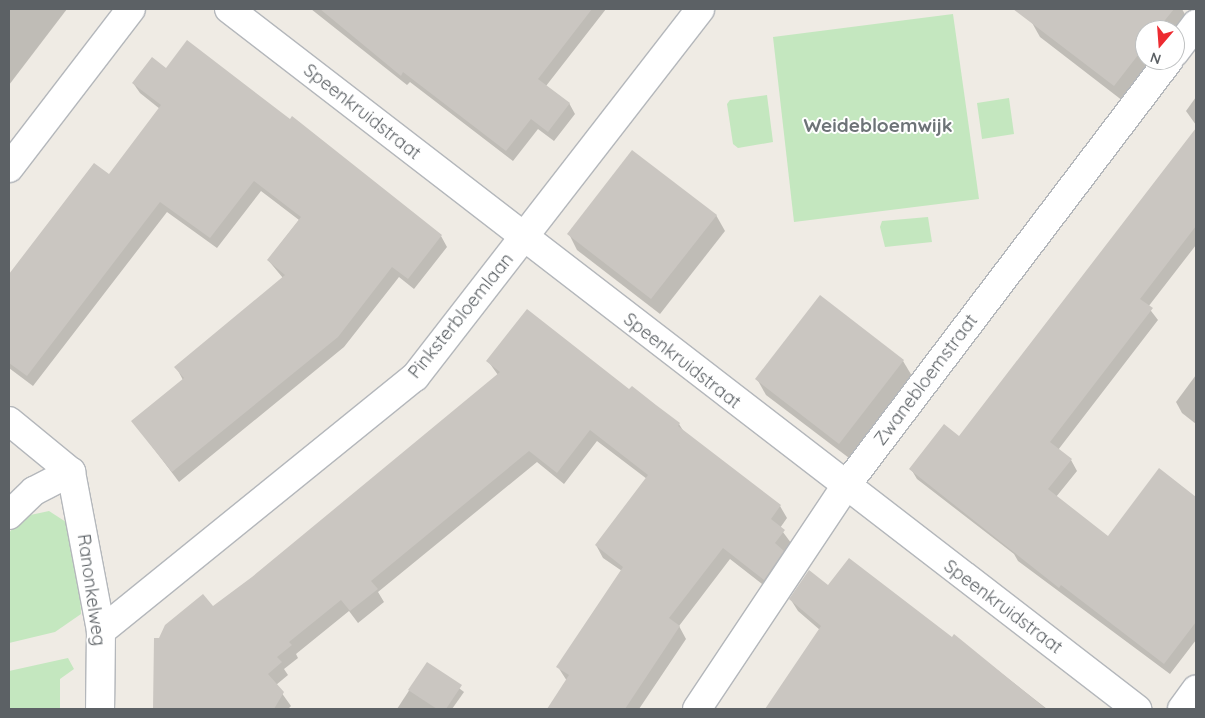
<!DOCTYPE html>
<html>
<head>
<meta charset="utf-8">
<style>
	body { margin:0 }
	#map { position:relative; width:1205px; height:718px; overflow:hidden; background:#efebe4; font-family:Quicksand,sans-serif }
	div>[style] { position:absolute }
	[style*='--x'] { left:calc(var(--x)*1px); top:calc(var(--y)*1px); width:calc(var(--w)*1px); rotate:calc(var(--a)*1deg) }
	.green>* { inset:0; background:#c4e7bf }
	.shadow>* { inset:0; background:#0003 }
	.building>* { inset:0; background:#cac6c1 }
	.roads { filter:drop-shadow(1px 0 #b4b7bb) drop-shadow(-1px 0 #b4b7bb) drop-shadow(0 1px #b4b7bb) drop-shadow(0 -1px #b4b7bb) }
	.street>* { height:28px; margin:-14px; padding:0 14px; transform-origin:14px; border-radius:14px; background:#fff }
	span { translate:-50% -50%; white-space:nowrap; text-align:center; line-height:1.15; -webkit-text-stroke:4px #fff; paint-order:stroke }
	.street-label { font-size:18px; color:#5c6165 }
	.neighbourhood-label { font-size:19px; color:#6d7377; font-weight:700 }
	.frame { position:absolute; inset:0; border:10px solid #5c6165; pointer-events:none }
	.north { position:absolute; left:1135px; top:20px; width:50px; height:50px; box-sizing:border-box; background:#fff; border:1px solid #bec0c1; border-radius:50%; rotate:198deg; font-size:14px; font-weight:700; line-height:20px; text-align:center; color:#5c6165 }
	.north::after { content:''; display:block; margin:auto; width:18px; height:22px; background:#ed2b31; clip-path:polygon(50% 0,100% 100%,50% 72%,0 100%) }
</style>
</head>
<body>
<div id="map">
	<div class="green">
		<div style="clip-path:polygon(953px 14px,979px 199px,794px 222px,773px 37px)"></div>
		<div style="clip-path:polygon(767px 95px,773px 142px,738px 148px,733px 144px,727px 104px,730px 100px)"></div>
		<div style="clip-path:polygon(1009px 98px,1014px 134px,982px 139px,977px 103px)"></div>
		<div style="clip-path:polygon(928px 217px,932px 242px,885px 247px,880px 227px,882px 221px)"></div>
		<div style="clip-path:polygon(49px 511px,66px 522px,80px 585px,81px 614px,55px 632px,9px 643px,9px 533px,21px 517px)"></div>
		<div style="clip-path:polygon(68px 658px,74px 669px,60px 679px,60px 709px,9px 709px,9px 671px)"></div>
	</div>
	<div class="shadow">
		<div style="clip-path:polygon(9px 9px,67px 9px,9px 85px)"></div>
		<div style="clip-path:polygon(311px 9px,425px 9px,448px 26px,461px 9px,606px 9px,546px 86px,569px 103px,575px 114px,554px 141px,538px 129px,513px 161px,410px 82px,407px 85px)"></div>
		<div style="clip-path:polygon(1041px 9px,1182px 9px,1187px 18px,1175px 30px,1145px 30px,1145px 60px,1155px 60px,1123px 101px,1040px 37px,1031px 21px)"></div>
		<div style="clip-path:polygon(166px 69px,441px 236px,447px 247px,414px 289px,399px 277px,344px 347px,179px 482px,133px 421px,183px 380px,176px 367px,283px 278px,268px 260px,299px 220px,261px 191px,217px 248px,167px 212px,33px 386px,9px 368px,9px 276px,94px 164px,109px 176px,160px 109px,140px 93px,133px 83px)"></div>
		<div style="clip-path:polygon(1196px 97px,1196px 125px,1186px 111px)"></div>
		<div style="clip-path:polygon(1196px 130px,1196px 245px,1148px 307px,1158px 320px,1058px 450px,1071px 460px,1077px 471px,1056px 497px,1108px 537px,1159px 470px,1196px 499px,1196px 609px,1191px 615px,1196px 619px,1196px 640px,1170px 674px,1018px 561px,1014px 554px,917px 479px,911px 469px,960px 438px)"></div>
		<div style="clip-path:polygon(716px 215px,725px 231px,660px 314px,577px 250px,569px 234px)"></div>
		<div style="clip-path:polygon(488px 361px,630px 391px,679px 424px,684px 432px,780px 506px,787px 518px,780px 528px,791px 543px,784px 553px,790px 564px,771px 591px,730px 559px,679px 626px,686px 639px,639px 709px,548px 709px,567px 681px,558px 667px,622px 571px,603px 558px,596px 545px,647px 479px,597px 441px,564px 484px,537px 462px,378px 592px,384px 602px,358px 623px,349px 611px,296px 654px,298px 658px,284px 669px,288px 675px,276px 685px,291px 706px,288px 709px,154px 709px,155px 639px,160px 639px,213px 608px,253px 578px,498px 375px)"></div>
		<div style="clip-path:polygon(903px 361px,912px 376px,849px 458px,766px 395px,757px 379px)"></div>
		<div style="clip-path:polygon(1196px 375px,1196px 424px,1182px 413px,1176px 402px)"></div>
		<div style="clip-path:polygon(829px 587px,952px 639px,954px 636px,1047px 709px,928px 709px,911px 696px,902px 709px,767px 709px,820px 630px,798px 611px,791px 600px)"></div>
		<div style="clip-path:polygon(427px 663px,464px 692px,452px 709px,397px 709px)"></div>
	</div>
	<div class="building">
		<div style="clip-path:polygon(320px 9px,592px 9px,538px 79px,570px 103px,548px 132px,531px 119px,506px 151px,403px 72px,401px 76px)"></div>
		<div style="clip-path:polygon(1013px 9px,1174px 9px,1157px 30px,1145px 30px,1145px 46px,1114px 86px)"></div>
		<div style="clip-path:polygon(187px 40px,290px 119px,292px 116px,442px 235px,408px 279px,392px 267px,338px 337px,172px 472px,131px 421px,184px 378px,174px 367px,285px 275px,267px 260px,301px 217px,254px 181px,210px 238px,160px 202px,27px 376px,9px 363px,9px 274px,94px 163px,109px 174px,161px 105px,132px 83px,152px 57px,166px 68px)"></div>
		<div style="clip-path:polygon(1196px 128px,1196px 226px,1140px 299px,1153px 308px,1050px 442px,1072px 459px,1048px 489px,1108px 536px,1159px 468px,1196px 497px,1196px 622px,1164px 664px,1061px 585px,1059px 588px,909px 469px,944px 424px,959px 436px)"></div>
		<div style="clip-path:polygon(632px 150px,717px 215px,651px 299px,567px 234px)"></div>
		<div style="clip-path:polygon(820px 295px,904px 360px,839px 444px,755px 379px)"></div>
		<div style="clip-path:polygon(527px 309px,629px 389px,632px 386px,656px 405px,680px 423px,678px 426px,781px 505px,771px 519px,785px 530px,775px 543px,784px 551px,764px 580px,723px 548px,669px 618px,680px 626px,625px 709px,547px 709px,569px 675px,556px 667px,623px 567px,595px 545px,648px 475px,590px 430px,557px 473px,529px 451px,371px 581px,378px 589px,350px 611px,341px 600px,289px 642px,292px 645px,277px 657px,282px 662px,268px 674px,284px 692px,274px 709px,153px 709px,154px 638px,159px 638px,165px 625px,203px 594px,213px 606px,252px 577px,500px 372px,486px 361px)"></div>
		<div style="clip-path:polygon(849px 558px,952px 637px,954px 634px,1046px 709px,765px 709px,821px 626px,789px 599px,809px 570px,828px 585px)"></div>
		<div style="clip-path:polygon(427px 662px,462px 685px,446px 709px,437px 709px,408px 690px)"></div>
	</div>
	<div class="roads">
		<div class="street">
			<div style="--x:229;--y:9;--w:1147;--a:37.63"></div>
			<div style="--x:1175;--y:52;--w:35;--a:-53"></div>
			<div style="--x:9;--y:168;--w:200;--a:-52.5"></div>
			<div style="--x:9;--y:421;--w:80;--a:39.4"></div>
			<div style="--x:71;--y:472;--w:162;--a:79.3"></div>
			<div style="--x:101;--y:631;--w:78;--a:90.7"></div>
			<div style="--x:9;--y:515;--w:35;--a:-44"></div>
			<div style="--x:34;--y:491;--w:42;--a:-27.2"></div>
			<div style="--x:101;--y:631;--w:404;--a:-39"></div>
			<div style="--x:415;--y:377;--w:465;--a:-52.2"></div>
			<div style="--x:697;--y:709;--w:267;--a:-56.3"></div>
			<div style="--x:845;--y:487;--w:536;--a:-52.81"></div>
			<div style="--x:1182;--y:709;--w:24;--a:-54"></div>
		</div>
	</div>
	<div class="street-label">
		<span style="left:362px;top:112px;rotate:38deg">Speenkruidstraat</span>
		<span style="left:461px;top:316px;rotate:-51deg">Pinksterbloemlaan</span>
		<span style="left:682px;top:361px;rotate:38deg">Speenkruidstraat</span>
		<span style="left:926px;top:380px;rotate:-53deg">Zwanebloemstraat</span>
		<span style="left:91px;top:590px;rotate:82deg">Ranonkelweg</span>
		<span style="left:1003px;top:607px;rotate:37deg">Speenkruidstraat</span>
	</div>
	<div class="neighbourhood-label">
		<span style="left:878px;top:126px">Weidebloemwijk</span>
	</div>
	<div class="frame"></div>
	<div class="north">N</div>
</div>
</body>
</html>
